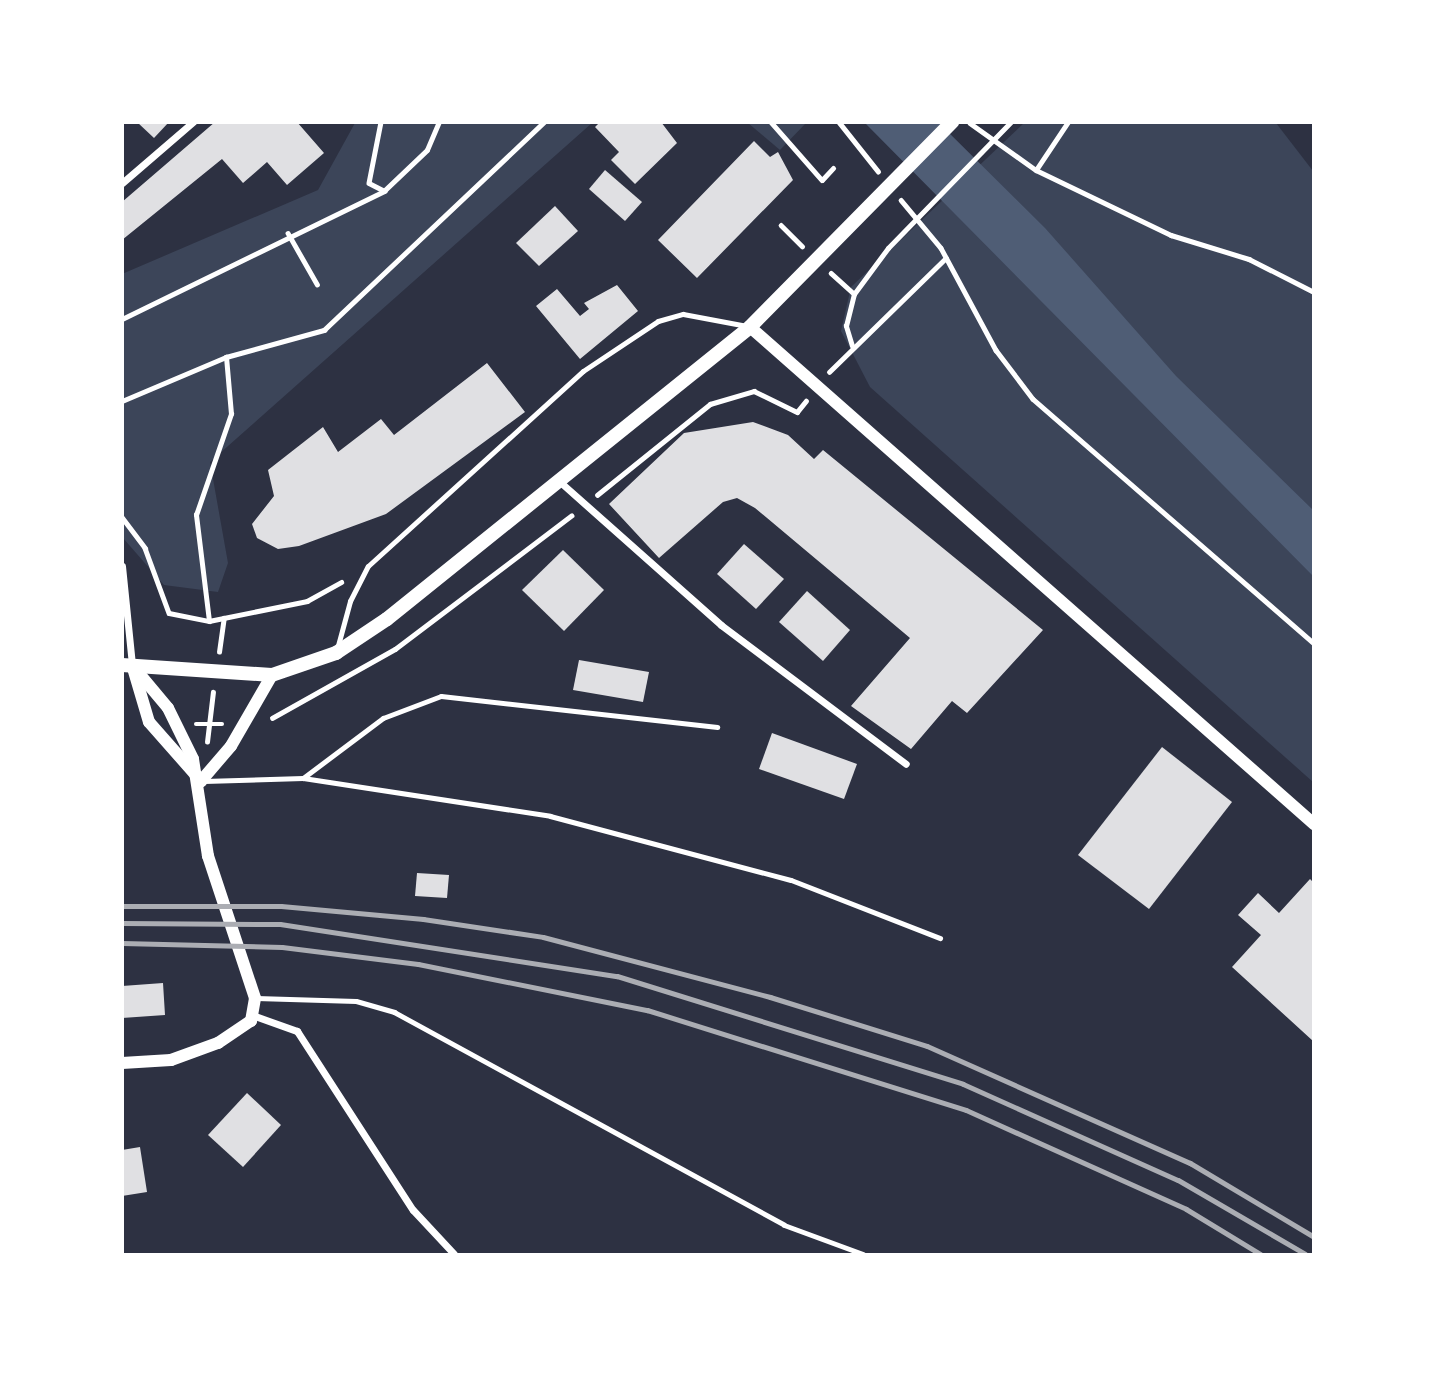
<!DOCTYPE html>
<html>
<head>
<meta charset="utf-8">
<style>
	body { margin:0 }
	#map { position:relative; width:1436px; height:1377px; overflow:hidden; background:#2d3142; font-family:"Sofia Sans Condensed",sans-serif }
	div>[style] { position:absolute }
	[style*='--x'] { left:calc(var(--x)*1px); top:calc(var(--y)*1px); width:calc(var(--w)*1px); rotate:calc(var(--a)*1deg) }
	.green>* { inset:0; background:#3c4559 }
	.water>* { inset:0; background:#4f5d75 }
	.building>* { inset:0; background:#e0e0e3 }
	.path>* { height:4.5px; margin:-2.25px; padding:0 2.25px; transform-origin:2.25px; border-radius:2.25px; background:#fff }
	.service>* { height:5px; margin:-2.5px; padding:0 2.5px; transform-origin:2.5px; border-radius:2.5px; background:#fff }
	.minor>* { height:7px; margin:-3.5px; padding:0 3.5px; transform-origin:3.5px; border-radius:3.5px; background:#fff }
	.tertiary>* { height:12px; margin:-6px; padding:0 6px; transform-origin:6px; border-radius:6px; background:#fff }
	.secondary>* { height:14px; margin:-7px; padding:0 7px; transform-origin:7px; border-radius:7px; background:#fff }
	.rail>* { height:5px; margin:-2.5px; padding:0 2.5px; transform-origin:2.5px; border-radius:2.5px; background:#abadb3 }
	span { translate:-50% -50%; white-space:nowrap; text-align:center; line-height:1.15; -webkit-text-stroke:6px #fff; paint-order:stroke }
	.frame { position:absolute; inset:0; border:124px solid #fff; pointer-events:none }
</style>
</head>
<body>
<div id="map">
	<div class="green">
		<div style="clip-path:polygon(355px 123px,592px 123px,210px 462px,228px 563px,218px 592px,164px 585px,123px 538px,122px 274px,318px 190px)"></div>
		<div style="clip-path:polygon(748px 123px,806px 123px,780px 150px)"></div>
		<div style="clip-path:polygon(1024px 123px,1276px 123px,1313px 171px,1313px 782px,870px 387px,841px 331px,851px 287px)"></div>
	</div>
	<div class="water">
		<div style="clip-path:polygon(865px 123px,939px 123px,1045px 228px,1176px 376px,1313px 510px,1313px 576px)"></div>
	</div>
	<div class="building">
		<div style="clip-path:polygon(137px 122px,169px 122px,154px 138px)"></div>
		<div style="clip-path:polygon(215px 122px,297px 122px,324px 153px,287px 185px,267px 162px,243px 183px,222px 159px,122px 240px,122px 202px)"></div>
		<div style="clip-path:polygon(600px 122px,661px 122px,677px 143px,635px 184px,611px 160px,619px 152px,595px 127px)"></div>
		<div style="clip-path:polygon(754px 141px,770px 157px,778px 152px,793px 180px,697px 278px,658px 240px)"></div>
		<div style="clip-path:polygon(605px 170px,642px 202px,625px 221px,589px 189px)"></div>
		<div style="clip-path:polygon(555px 206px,578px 231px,539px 266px,516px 243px)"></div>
		<div style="clip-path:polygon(617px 285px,638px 311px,580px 359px,536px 306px,557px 289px,580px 316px,589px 309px,584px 303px)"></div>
		<div style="clip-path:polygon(487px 363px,525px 412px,386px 514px,299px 546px,278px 549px,257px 538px,252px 524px,274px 496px,268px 470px,323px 427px,338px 452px,381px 419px,394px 435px)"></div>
		<div style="clip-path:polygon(753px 422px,788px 435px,814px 459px,823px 450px,1043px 630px,967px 713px,952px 701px,911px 749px,851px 706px,910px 638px,755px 508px,737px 498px,723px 502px,659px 558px,609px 504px,684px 433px)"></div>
		<div style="clip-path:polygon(744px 544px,784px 579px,756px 609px,717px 574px)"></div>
		<div style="clip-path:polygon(563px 550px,604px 590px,564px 631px,522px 590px)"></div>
		<div style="clip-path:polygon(807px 591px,850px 630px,823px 661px,779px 622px)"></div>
		<div style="clip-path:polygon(579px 660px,649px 672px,643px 702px,573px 690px)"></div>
		<div style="clip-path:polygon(772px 733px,857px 764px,844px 799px,759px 769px)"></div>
		<div style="clip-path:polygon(1162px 747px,1232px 802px,1149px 909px,1078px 855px)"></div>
		<div style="clip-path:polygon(417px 873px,449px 875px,447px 898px,415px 896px)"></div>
		<div style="clip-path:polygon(1310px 879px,1313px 882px,1313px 1041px,1232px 967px,1261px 935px,1238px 915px,1258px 893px,1279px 913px)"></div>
		<div style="clip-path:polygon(163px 983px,165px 1015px,122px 1018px,122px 986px)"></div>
		<div style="clip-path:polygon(247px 1093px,281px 1125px,243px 1167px,208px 1135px)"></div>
		<div style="clip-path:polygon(140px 1147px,147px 1192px,122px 1196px,122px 1150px)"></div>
	</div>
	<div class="path">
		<div style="--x:381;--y:122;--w:62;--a:101.1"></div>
		<div style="--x:369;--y:183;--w:16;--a:27"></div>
		<div style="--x:771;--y:122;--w:77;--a:48.7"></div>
		<div style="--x:822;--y:180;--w:16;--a:-47"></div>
		<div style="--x:839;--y:122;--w:63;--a:51.5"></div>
		<div style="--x:970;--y:123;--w:81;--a:35.5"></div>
		<div style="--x:1036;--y:170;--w:150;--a:25.7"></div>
		<div style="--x:1171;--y:235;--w:82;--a:17.1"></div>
		<div style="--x:1249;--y:259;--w:73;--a:26.9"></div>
		<div style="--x:1036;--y:170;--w:58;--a:-56.3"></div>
		<div style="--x:901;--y:200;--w:62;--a:50.2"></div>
		<div style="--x:941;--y:248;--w:116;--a:61.7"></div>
		<div style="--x:996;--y:350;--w:61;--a:52.9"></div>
		<div style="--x:1033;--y:399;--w:372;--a:41"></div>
		<div style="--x:781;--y:225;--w:30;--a:45"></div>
		<div style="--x:288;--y:233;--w:59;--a:60.4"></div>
		<div style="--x:831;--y:273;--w:31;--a:42"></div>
		<div style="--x:122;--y:319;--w:292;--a:-26"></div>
		<div style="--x:384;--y:191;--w:59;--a:-43.6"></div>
		<div style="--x:427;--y:150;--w:30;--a:-67"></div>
		<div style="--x:852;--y:346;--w:21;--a:-107"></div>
		<div style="--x:846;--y:326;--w:33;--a:-76"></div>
		<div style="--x:854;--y:294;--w:57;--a:-53.5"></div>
		<div style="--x:888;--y:248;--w:176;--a:-45.7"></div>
		<div style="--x:829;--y:372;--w:163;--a:-44.3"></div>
		<div style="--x:122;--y:401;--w:113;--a:-22.9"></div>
		<div style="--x:226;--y:357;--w:102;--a:-15.4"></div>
		<div style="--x:324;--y:330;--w:303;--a:-43.4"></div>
		<div style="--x:597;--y:495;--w:145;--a:-38.8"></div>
		<div style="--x:710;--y:404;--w:46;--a:-16.5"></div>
		<div style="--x:754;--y:391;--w:48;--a:26"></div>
		<div style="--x:797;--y:412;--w:14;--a:-51"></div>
		<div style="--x:122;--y:517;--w:39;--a:53"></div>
		<div style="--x:145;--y:548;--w:69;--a:69.7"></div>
		<div style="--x:169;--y:613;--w:41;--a:11.3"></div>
		<div style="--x:209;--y:621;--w:100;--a:-11.5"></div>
		<div style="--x:307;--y:601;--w:39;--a:-29"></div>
		<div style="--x:209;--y:621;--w:107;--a:-97"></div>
		<div style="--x:196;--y:515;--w:107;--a:-70.9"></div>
		<div style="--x:231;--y:414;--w:57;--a:-95"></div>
		<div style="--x:219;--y:652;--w:34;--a:-82"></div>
		<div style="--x:272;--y:718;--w:141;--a:-29.3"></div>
		<div style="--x:395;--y:649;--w:221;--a:-37.1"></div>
		<div style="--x:196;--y:724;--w:26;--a:0"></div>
		<div style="--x:207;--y:742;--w:50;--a:-83.2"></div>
	</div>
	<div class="service">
		<div style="--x:337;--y:649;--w:50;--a:-74.8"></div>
		<div style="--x:350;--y:601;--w:39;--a:-63"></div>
		<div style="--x:368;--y:566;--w:290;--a:-42.2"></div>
		<div style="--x:583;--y:371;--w:90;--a:-33.7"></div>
		<div style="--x:658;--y:321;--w:26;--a:-16"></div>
		<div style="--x:683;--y:314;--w:65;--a:10.6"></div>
		<div style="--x:303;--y:778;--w:100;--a:-36.9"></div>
		<div style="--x:383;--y:718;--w:62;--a:-20.8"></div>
		<div style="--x:441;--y:696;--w:278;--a:6.4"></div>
		<div style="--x:204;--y:781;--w:99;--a:-1.7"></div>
		<div style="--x:303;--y:778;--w:250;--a:8.7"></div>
		<div style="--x:550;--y:816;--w:249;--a:14.9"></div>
		<div style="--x:791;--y:880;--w:160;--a:21.3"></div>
		<div style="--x:256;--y:998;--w:100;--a:1.7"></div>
		<div style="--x:356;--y:1001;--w:40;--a:16"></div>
		<div style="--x:394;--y:1012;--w:444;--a:28.6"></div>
		<div style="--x:784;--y:1225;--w:84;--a:20.2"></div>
	</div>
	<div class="minor">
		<div style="--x:122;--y:183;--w:94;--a:-40.7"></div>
		<div style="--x:559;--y:481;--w:217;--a:41.6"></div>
		<div style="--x:721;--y:625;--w:231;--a:36.9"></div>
		<div style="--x:122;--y:566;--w:100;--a:84.2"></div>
		<div style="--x:252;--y:1015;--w:48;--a:19.6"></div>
		<div style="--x:297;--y:1031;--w:213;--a:57.1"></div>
		<div style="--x:413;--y:1210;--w:60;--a:47"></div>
	</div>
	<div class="tertiary">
		<div style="--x:750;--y:327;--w:752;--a:41.39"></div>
		<div style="--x:133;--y:668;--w:56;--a:73.5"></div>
		<div style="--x:149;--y:722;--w:79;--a:48.6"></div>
		<div style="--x:201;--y:781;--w:46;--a:-49.4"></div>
		<div style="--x:231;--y:746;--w:82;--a:-60"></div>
		<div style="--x:122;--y:1063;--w:49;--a:-3.5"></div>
		<div style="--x:171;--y:1060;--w:50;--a:-19.9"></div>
		<div style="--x:218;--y:1043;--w:40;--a:-34"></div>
		<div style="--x:251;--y:1021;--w:23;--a:-80"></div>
		<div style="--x:255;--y:998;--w:150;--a:-108.3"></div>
		<div style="--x:208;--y:856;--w:98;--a:-98.8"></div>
		<div style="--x:193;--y:759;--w:57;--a:-116.1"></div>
		<div style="--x:168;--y:708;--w:56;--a:-129.9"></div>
	</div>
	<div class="secondary">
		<div style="--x:122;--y:665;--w:150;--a:3.8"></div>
		<div style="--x:272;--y:675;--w:68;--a:-19"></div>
		<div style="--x:336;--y:653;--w:61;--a:-33.7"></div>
		<div style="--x:387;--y:619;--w:466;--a:-38.8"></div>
		<div style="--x:750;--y:327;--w:288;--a:-45.4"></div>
	</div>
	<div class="rail">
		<div style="--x:122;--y:906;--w:159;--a:0"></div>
		<div style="--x:281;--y:906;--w:143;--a:5.2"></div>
		<div style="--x:423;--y:919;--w:121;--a:8.5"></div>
		<div style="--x:543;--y:937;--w:235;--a:14.8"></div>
		<div style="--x:770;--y:997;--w:164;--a:17.3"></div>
		<div style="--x:927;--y:1046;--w:288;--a:24"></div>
		<div style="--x:1190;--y:1163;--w:144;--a:30.8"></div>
		<div style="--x:122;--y:923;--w:158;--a:0.4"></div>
		<div style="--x:280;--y:924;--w:341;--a:8.8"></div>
		<div style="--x:617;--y:976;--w:362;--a:17.3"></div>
		<div style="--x:963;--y:1084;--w:235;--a:24.1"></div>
		<div style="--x:1178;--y:1180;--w:147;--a:30.2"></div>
		<div style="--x:122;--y:943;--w:160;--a:1.4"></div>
		<div style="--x:282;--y:947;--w:137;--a:7.1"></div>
		<div style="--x:418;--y:964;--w:234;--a:11.4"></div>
		<div style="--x:647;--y:1010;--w:334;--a:17.4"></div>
		<div style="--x:966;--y:1110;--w:241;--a:24.2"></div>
		<div style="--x:1186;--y:1209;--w:87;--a:31.3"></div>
	</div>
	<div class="frame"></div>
</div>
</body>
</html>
